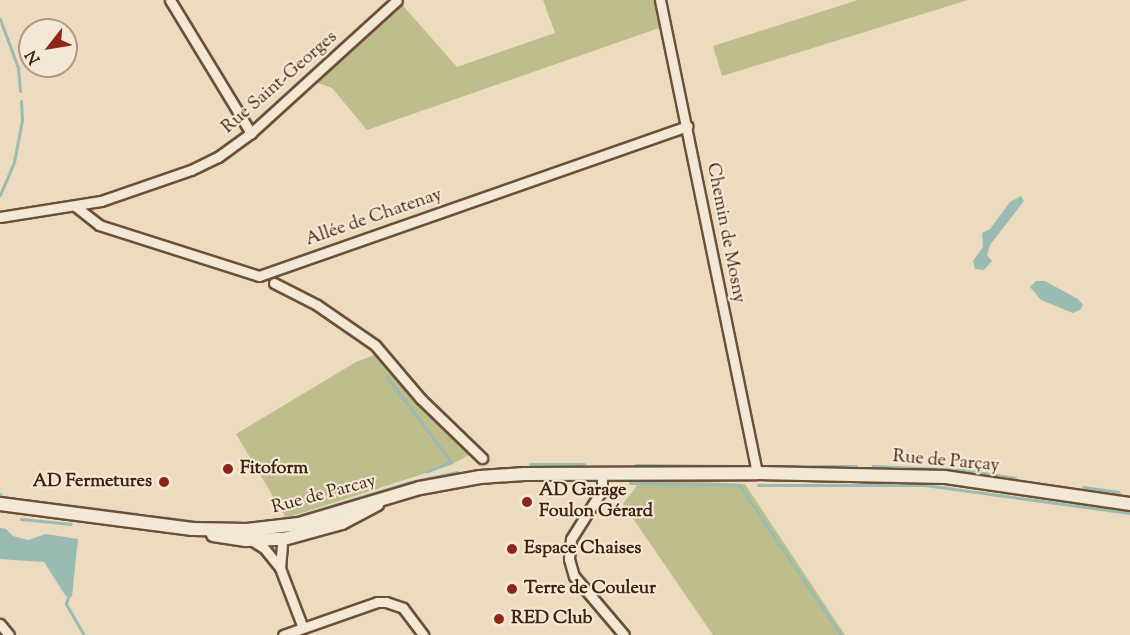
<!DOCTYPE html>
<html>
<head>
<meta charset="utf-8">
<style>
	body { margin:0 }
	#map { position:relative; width:1130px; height:635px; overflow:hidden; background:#ecdbbe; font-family:"Sorts Mill Goudy",serif }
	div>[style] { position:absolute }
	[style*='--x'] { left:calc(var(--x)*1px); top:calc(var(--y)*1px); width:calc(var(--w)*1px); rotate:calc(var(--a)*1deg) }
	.green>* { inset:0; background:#bebe8d }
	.water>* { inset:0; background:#99bbb2 }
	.stream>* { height:3px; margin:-1.5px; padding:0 1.5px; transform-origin:1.5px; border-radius:1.5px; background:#99bbb2 }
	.roads { filter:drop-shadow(2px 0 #6b5038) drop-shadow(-2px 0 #6b5038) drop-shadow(0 2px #6b5038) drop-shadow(0 -2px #6b5038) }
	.street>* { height:9px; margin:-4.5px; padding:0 4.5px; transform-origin:4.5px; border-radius:4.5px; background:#f3e8d5 }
	.secondary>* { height:12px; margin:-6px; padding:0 6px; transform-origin:6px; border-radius:6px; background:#f3e8d5 }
	.dots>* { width:16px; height:16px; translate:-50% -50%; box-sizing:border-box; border:3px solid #f3e8d5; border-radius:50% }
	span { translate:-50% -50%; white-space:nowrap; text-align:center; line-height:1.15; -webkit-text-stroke:4.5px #f3e8d5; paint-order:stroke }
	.street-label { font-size:18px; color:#40210c }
	.poi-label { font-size:18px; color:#40210c; font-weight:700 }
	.left { translate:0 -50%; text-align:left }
	.right { translate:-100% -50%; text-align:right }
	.north { position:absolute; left:18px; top:18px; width:60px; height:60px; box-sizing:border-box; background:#f3e8d5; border:2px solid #ab9885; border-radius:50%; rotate:239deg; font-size:16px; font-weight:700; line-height:24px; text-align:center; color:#40210c }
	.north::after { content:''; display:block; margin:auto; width:21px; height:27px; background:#8f2418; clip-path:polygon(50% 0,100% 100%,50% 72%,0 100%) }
</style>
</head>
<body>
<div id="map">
	<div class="green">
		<div style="clip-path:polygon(398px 0,457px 67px,555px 33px,543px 0,660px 0,665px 26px,367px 130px,332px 88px,309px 80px)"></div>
		<div style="clip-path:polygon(858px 0,968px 0,722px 76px,713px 46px)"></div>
		<div style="clip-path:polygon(382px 352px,474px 452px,451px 465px,286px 518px,236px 434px,356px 362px)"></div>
		<div style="clip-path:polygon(642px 479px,745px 484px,845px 635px,713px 635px,623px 504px)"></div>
	</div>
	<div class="water">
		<div style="clip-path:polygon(1021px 196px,1024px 201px,990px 245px,987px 255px,992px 261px,984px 270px,975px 269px,973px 261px,983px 247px,982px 233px,990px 229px,1010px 202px)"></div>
		<div style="clip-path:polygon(1036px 281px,1045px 281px,1078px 299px,1083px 305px,1080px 310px,1073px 313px,1041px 300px,1030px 287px)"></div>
		<div style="clip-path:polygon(0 528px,6px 529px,13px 536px,28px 540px,46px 534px,78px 539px,72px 596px,69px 598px,65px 595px,44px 562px,0 559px)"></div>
	</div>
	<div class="stream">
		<div style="--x:0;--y:19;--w:52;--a:69.8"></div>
		<div style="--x:18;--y:68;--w:23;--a:85"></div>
		<div style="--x:0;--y:195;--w:36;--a:-67"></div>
		<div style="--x:14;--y:162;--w:43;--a:-79.2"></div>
		<div style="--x:22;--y:120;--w:19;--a:-93"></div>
		<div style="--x:387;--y:377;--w:106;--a:53"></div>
		<div style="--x:451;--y:462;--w:26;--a:159"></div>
		<div style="--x:530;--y:464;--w:54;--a:0"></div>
		<div style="--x:636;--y:465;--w:108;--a:0.5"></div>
		<div style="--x:765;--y:466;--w:91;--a:0"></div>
		<div style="--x:873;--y:466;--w:90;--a:2.5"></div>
		<div style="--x:963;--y:470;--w:53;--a:8.7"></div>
		<div style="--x:630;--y:483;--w:109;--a:1.1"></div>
		<div style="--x:739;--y:485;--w:181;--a:55.8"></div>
		<div style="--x:758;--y:485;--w:167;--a:0"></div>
		<div style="--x:925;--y:485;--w:207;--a:7.8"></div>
		<div style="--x:1083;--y:487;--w:36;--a:8"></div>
		<div style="--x:0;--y:494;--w:4;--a:56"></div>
		<div style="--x:2;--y:497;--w:137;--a:7.1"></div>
		<div style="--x:1129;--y:496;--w:1;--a:45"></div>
		<div style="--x:152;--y:516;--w:64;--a:7.1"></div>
		<div style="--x:21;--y:519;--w:50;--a:5.7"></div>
		<div style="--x:288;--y:519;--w:127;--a:-16.9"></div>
		<div style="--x:410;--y:482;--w:48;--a:-12"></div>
		<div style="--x:69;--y:594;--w:10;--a:107"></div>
		<div style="--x:66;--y:604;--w:36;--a:60"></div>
	</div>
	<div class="roads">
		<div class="street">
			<div style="--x:170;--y:0;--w:156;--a:58.7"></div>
			<div style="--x:660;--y:0;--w:483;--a:78.4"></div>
			<div style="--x:75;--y:206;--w:31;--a:38"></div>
			<div style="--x:99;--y:225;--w:168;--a:17.7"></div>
			<div style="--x:259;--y:276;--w:454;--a:-19.3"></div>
			<div style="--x:0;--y:217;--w:102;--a:-9"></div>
			<div style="--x:101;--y:201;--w:95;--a:-19"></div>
			<div style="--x:191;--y:170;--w:30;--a:-26"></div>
			<div style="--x:218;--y:157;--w:41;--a:-36"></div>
			<div style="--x:251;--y:133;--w:197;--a:-42.3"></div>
			<div style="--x:274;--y:283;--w:48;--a:27.1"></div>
			<div style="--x:317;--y:305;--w:70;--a:34.6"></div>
			<div style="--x:375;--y:345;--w:71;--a:49.6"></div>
			<div style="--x:421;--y:399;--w:85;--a:44"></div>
			<div style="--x:602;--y:474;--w:16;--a:90"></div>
			<div style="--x:602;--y:490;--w:58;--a:122.3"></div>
			<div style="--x:571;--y:539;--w:20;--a:96"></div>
			<div style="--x:569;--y:559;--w:18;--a:74"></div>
			<div style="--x:574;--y:576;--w:77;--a:49.7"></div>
			<div style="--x:251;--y:540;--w:15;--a:32"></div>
			<div style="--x:264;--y:548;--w:26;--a:51"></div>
			<div style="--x:280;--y:568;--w:64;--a:69"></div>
			<div style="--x:280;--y:568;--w:22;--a:-85"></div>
			<div style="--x:0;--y:624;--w:14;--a:51"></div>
			<div style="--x:283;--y:635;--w:100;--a:-19.3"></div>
			<div style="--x:377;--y:602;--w:9;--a:0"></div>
			<div style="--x:386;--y:602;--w:18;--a:19"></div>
			<div style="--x:403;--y:608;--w:34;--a:53"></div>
		</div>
		<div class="secondary">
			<div style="--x:0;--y:504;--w:194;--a:7.4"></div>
			<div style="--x:192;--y:529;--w:55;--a:1"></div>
			<div style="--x:247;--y:530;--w:52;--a:-6.6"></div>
			<div style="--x:299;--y:524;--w:126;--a:-16.6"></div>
			<div style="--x:420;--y:488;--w:61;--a:-10.4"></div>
			<div style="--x:480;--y:477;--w:44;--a:-3.9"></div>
			<div style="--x:524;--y:474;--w:233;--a:-0.2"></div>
			<div style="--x:757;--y:473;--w:188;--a:1.2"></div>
			<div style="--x:945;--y:477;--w:187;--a:8.3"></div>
			<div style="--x:213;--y:535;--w:33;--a:9"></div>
			<div style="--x:246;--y:540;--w:38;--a:-2"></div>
			<div style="--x:284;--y:539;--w:60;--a:-15.4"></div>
			<div style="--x:342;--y:523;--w:40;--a:-28"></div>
		</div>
	</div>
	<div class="dots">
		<div style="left:228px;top:469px;background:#8f2418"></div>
		<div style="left:164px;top:482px;background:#8f2418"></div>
		<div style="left:527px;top:502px;background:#8f2418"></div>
		<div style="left:512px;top:549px;background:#8f2418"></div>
		<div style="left:512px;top:589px;background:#8f2418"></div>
		<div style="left:499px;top:619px;background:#8f2418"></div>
	</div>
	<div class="street-label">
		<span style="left:280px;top:83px;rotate:-41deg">Rue Saint-Georges</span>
		<span style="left:374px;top:218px;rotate:-19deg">Allée de Chatenay</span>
		<span style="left:725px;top:233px;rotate:79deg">Chemin de Mosny</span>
		<span style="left:946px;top:462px;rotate:5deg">Rue de Parçay</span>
		<span style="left:324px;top:495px;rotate:-15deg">Rue de Parcay</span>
	</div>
	<div class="poi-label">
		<span class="left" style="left:240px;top:469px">Fitoform</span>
		<span class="right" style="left:152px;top:482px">AD Fermetures</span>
		<span class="left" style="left:539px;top:502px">AD Garage<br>Foulon Gérard</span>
		<span class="left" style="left:524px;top:549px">Espace Chaises</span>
		<span class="left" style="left:524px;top:589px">Terre de Couleur</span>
		<span class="left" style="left:511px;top:619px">RED Club</span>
	</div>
	<div class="north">N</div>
</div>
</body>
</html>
